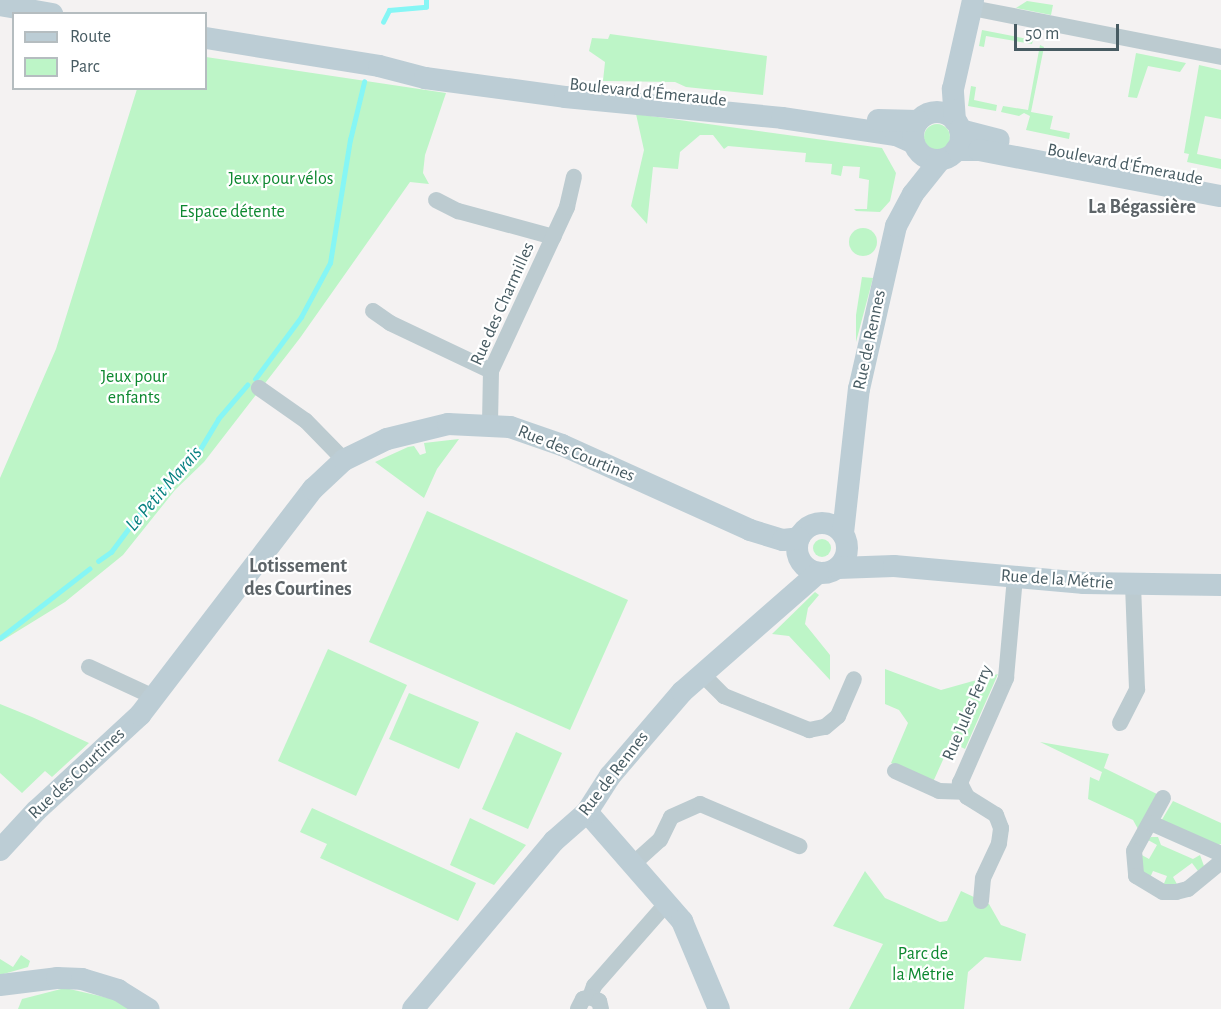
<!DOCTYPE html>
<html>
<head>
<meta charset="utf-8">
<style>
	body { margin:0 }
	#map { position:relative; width:1221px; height:1009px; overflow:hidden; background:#f4f2f2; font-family:"Alegreya Sans",sans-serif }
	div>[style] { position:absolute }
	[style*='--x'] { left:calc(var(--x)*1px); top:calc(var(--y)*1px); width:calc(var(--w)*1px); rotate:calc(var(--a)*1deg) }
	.green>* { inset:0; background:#bdf5c7 }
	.round { border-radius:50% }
	.stream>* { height:4.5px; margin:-2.25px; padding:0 2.25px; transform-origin:2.25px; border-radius:2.25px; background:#86f6f5 }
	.street>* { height:16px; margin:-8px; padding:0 8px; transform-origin:8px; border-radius:8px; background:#bccbd0 }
	.secondary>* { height:22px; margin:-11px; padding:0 11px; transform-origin:11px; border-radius:11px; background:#bccdd5 }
	.secondary>.ring { margin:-11px; padding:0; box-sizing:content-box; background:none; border:22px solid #bccdd5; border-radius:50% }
	span { translate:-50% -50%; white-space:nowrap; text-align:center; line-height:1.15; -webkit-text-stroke:4.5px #fff; paint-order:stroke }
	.street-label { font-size:18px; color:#475b62 }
	.park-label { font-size:18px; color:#0d8830 }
	.neighbourhood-label { font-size:20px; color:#5d6468; font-weight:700 }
	.water-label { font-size:20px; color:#068080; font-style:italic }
	.legend { position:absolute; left:12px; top:12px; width:195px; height:78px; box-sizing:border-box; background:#fff; border:2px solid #b5bdc0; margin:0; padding:8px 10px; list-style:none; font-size:18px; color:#475b62 }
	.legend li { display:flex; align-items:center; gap:12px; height:30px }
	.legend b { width:30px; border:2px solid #b5bdc0 }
	.scale { position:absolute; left:1014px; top:24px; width:105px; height:27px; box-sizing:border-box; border:3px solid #475b62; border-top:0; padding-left:8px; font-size:18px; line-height:21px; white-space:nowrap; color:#475b62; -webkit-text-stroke:4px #fff; paint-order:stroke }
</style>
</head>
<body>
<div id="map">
	<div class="green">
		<div style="clip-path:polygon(1027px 1px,1053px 5px,1051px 15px,1016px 8px)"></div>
		<div style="clip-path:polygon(982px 30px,1033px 40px,1032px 44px,986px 36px,984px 47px,979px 46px)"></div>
		<div style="clip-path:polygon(610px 34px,767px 56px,763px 95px,686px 87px,675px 82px,603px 81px,605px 62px,589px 51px,592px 38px,608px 39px)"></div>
		<div style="clip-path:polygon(1040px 45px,1044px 47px,1031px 112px,1053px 116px,1050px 129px,1070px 133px,1069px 139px,1026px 130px,1030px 116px,1024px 113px,1019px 116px,1001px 112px,1003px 106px,1028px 110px)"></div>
		<div style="clip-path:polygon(1136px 53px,1186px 63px,1180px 72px,1148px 66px,1137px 98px,1128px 97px)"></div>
		<div style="clip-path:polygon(206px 57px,446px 93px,425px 155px,423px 173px,429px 184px,410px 182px,300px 338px,204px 462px,175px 490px,123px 555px,65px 602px,0 642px,0 478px,56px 349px,137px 89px,206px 88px)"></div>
		<div style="clip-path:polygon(1199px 65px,1221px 70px,1221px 119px,1205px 116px,1197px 154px,1221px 159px,1221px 169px,1187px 162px,1189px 154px,1184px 153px)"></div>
		<div style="clip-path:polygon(971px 86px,976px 87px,974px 100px,997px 105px,996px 111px,968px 106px)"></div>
		<div style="clip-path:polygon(636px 114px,882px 148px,896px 173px,890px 201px,880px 212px,856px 211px,854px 209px,867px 209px,869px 180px,859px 178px,860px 167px,843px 166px,841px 176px,831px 174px,832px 164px,805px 162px,806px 153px,728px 146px,724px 149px,713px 135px,700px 135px,680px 152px,678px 169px,653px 167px,647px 224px,631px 206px,644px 150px)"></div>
		<div class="round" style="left:924px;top:124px;width:26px;height:26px"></div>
		<div class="round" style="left:849px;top:228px;width:28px;height:28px"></div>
		<div style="clip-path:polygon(862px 277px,873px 278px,856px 342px,856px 315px)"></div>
		<div style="clip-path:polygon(459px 439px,437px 469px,424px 498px,375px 462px,408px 447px,414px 446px,420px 455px,426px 453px,424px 443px)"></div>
		<div style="clip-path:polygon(427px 511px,628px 600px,570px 730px,369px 642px)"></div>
		<div class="round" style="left:813px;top:539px;width:18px;height:18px"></div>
		<div style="clip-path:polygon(815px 592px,819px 595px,808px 608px,805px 624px,830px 655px,830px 680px,789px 636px,772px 634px)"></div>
		<div style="clip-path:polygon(328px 649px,407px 685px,356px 796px,278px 761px)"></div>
		<div style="clip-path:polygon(885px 669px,941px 690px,998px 674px,965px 749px,951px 742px,933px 782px,891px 763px,908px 723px,899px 710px,885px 704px)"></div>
		<div style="clip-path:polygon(409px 693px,479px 722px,459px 769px,389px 739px)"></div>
		<div style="clip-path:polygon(0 704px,32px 717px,89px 743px,52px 777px,45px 771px,22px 793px,0 773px)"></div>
		<div style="clip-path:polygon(516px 732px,562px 753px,528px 829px,482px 809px)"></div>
		<div style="clip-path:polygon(1040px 742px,1109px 754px,1104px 768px,1157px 794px,1138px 829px,1133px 820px,1088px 799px,1090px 777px,1099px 781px,1102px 772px)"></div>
		<div style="clip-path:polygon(1173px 801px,1221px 823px,1221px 844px,1216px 846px,1160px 823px)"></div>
		<div style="clip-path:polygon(312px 808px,476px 883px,458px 921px,320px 858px,327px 844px,300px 832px)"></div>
		<div style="clip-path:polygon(470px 818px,526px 845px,494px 885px,450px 865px)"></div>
		<div style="clip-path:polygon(1151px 837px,1158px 837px,1161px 845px,1193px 859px,1200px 855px,1204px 866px,1198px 871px,1192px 863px,1173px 877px,1178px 886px,1163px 886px,1167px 876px,1153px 871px,1149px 880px,1144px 877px,1140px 854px,1149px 859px,1157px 845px,1148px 840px)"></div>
		<div style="clip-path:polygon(865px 871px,885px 898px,940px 922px,947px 921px,961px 891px,989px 904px,1001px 925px,1026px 934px,1021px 961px,985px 957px,968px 972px,964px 1009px,849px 1009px,883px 944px,833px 926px)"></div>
		<div style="clip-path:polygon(21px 955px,30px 961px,28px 967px,0 975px,0 959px,13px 967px)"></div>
		<div style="clip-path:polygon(65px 988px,113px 999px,129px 1009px,18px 1009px,22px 999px)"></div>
	</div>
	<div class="stream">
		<div style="--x:383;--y:22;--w:13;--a:-63"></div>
		<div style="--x:389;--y:10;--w:37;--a:-5"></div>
		<div style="--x:426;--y:7;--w:7;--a:-90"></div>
		<div style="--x:255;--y:379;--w:77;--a:-53.4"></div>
		<div style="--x:301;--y:317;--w:61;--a:-61.8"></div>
		<div style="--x:330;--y:263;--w:125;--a:-80.8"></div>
		<div style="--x:350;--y:140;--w:60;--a:-76.4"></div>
		<div style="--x:98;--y:561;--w:16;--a:-35"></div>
		<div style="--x:111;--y:552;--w:44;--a:-53.4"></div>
		<div style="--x:137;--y:517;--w:91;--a:-46.8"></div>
		<div style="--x:199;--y:451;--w:37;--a:-59"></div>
		<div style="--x:218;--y:419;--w:45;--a:-49.5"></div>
		<div style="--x:0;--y:638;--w:113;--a:-37.8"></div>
	</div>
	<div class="street">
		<div style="--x:972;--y:8;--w:254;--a:11.1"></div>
		<div style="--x:436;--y:200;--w:25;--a:27"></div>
		<div style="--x:458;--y:211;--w:99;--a:15.2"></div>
		<div style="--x:373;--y:311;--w:21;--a:35"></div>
		<div style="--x:390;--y:323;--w:112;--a:25.4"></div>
		<div style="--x:259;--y:388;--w:57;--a:35.1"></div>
		<div style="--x:306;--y:421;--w:54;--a:45.7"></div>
		<div style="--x:490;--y:423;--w:52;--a:-88.9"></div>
		<div style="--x:491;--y:371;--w:181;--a:-65.1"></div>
		<div style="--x:567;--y:207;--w:31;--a:-77"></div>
		<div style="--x:89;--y:667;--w:72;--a:24.8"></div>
		<div style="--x:701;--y:673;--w:33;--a:45"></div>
		<div style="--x:724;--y:696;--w:92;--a:21.8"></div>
		<div style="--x:809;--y:730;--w:16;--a:-11"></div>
		<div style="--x:825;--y:727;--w:17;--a:-40"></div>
		<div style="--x:838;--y:716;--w:40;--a:-66.6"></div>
		<div style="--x:1120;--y:723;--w:38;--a:-63"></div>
		<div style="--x:1137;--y:689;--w:105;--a:-92.2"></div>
		<div style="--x:895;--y:771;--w:48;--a:24.4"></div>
		<div style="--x:939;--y:791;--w:24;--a:2"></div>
		<div style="--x:1163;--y:798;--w:60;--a:118.7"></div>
		<div style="--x:1134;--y:851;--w:25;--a:85"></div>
		<div style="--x:1136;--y:876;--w:31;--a:31"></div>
		<div style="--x:1163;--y:892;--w:13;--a:0"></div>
		<div style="--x:1176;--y:892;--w:12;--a:-14"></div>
		<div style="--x:1188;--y:889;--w:43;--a:-39.3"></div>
		<div style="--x:1151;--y:823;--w:77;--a:23.9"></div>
		<div style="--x:633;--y:864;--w:36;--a:-42"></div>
		<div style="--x:660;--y:840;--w:25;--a:-64"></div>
		<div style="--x:671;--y:817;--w:32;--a:-24"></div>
		<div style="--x:700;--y:804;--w:108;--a:23"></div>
		<div style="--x:981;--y:901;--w:23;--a:-85"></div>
		<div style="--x:983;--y:878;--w:38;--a:-65"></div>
		<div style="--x:999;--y:843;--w:15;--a:-82"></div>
		<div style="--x:1001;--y:828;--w:14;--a:-111"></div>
		<div style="--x:996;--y:815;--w:34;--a:-148"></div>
		<div style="--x:967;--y:797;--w:16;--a:-117"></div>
		<div style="--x:960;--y:783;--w:115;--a:-66.3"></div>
		<div style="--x:1006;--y:678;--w:100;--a:-84.9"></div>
		<div style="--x:590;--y:997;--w:12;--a:-70"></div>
		<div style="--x:594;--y:986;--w:111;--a:-48.7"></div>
		<div style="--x:578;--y:1009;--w:11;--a:-63"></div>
		<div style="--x:583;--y:999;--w:7;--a:-16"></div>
		<div style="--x:590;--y:997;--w:10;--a:24"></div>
		<div style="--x:599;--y:1001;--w:8;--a:76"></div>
	</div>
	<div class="secondary">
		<div style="--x:0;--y:5;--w:53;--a:9.8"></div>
		<div style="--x:206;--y:38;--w:175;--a:9.2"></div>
		<div style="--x:379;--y:66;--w:48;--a:14.6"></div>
		<div style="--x:425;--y:78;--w:141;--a:7.7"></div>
		<div style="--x:565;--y:97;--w:218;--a:5.5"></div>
		<div style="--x:782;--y:118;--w:115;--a:8.5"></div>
		<div style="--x:896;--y:135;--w:20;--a:24"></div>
		<div class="ring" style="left:913px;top:112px;width:26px;height:26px"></div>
		<div style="--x:878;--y:120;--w:40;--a:1.4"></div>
		<div style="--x:955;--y:121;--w:32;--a:-94"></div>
		<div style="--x:953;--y:89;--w:91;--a:-77.3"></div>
		<div style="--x:960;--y:130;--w:40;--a:14.4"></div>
		<div style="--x:956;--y:150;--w:23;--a:0"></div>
		<div style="--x:979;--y:150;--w:246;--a:10.8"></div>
		<div class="ring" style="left:797px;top:523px;width:28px;height:28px"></div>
		<div style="--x:843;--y:533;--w:145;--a:-83.7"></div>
		<div style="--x:859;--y:389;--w:167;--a:-77.2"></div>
		<div style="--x:896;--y:226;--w:36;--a:-62"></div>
		<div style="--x:913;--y:194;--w:43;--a:-51.5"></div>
		<div style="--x:838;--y:568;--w:56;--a:-2"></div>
		<div style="--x:894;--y:566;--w:191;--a:5.1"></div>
		<div style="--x:1084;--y:583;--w:137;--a:0.8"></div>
		<div style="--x:587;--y:812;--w:145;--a:48.9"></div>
		<div style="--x:682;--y:921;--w:95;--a:67.2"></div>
		<div style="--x:0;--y:850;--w:53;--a:-47.3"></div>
		<div style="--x:36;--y:811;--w:142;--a:-42.7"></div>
		<div style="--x:140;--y:715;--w:285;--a:-52.6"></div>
		<div style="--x:313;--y:489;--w:42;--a:-43.1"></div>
		<div style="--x:344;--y:460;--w:48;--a:-26"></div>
		<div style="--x:387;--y:439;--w:63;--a:-13.8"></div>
		<div style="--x:448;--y:424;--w:62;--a:2.8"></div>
		<div style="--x:510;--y:427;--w:55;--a:19.1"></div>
		<div style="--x:562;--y:445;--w:206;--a:24.3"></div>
		<div style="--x:750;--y:530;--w:34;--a:17"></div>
		<div style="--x:783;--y:540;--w:16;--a:-7"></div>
		<div style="--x:0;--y:985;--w:57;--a:-7"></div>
		<div style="--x:57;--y:978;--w:25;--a:2"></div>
		<div style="--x:82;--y:979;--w:38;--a:17"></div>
		<div style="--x:118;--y:990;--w:36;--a:32"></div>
		<div style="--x:413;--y:1009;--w:219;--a:-50"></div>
		<div style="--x:554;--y:841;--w:44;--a:-41.3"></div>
		<div style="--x:587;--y:812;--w:43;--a:-57.4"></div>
		<div style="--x:610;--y:776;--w:111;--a:-49.4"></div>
		<div style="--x:682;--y:692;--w:181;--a:-41.2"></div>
	</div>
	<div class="street-label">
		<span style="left:648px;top:93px;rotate:6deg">Boulevard d'Émeraude</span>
		<span style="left:1125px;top:165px;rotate:11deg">Boulevard d'Émeraude</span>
		<span style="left:503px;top:304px;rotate:-66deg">Rue des Charmilles</span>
		<span style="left:870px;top:340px;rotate:-78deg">Rue de Rennes</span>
		<span style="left:576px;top:454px;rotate:22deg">Rue des Courtines</span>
		<span style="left:1057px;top:580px;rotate:4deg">Rue de la Métrie</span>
		<span style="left:968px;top:713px;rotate:-67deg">Rue Jules Ferry</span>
		<span style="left:77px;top:774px;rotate:-43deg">Rue des Courtines</span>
		<span style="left:614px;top:774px;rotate:-52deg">Rue de Rennes</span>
	</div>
	<div class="park-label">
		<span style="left:281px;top:179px">Jeux pour vélos</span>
		<span style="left:232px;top:212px">Espace détente</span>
		<span style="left:134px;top:388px">Jeux pour<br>enfants</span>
		<span style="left:923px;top:965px">Parc de<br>la Métrie</span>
	</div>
	<div class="neighbourhood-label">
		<span style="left:1142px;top:207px">La Bégassière</span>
		<span style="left:298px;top:578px">Lotissement<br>des Courtines</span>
	</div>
	<div class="water-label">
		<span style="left:164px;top:489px;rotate:-49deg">Le Petit Marais</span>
	</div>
	<ul class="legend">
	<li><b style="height:8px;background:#bccdd5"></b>Route</li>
	<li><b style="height:16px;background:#bdf5c7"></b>Parc</li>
	</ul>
	<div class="scale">50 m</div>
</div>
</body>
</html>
